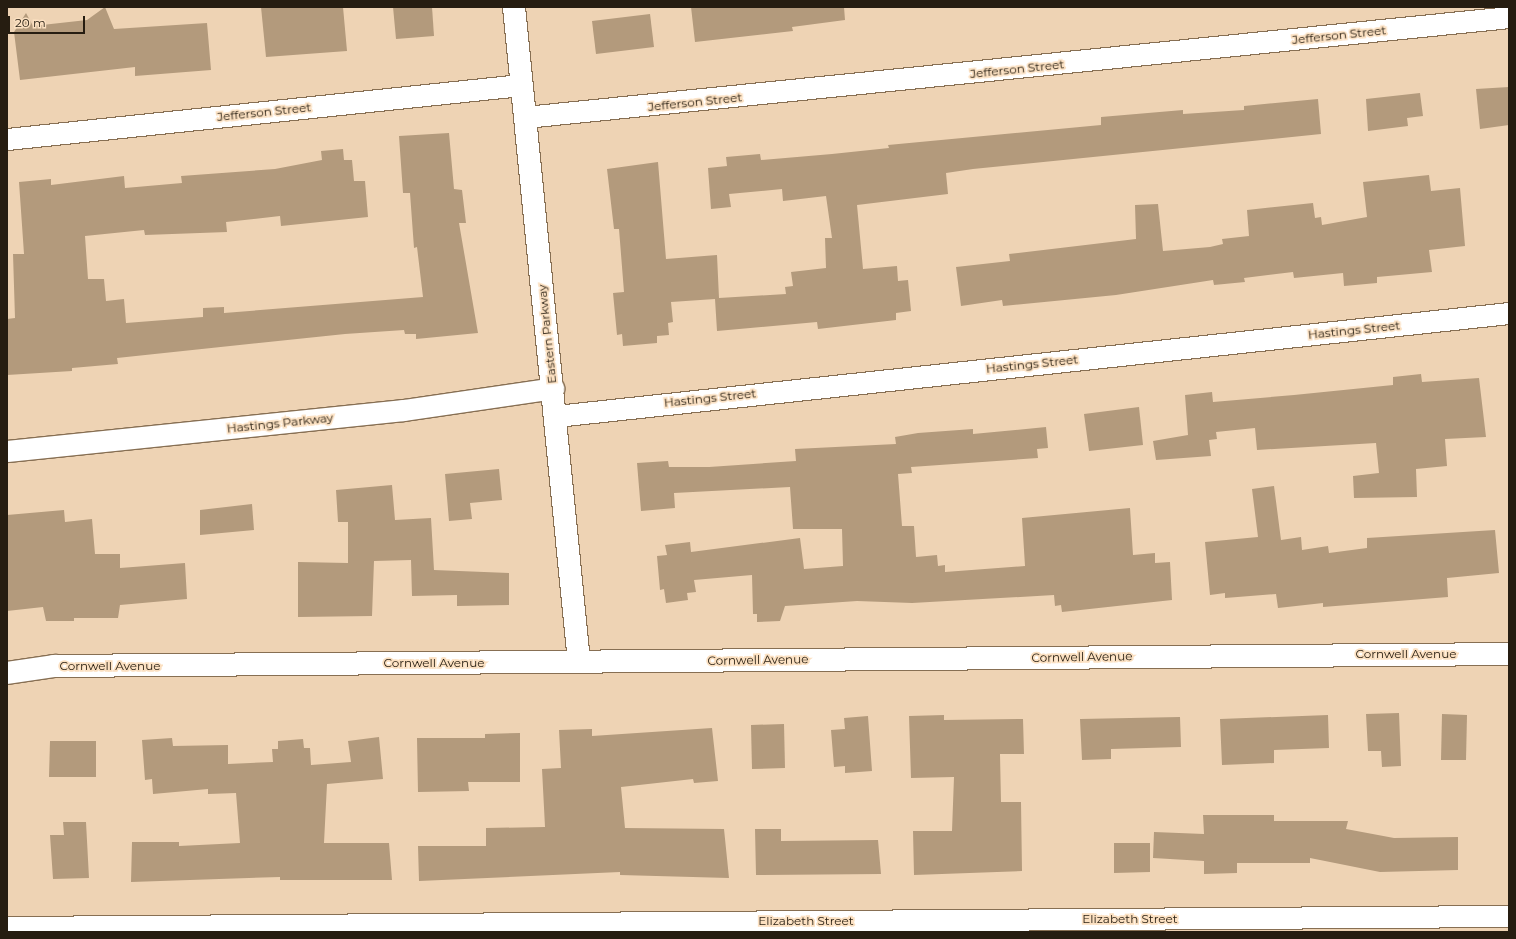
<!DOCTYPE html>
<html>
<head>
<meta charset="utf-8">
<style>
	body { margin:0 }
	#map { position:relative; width:1516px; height:939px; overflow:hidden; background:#eed3b4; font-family:Montserrat,sans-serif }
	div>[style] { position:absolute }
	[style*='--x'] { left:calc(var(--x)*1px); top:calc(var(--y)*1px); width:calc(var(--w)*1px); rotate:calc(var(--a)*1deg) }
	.building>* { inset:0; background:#b39a7c }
	.roads { filter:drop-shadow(1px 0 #876f53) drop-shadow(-1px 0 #876f53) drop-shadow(0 1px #876f53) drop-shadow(0 -1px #876f53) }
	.street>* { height:21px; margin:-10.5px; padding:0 10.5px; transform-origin:10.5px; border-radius:10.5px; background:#fff }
	.secondary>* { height:22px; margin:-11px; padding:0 11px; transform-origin:11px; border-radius:11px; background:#fff }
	span { translate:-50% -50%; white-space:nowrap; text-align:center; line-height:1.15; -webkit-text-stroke:3.5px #fbe0c1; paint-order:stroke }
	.street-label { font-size:12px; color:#261d11 }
	.frame { position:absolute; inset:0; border:8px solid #261d11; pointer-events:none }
	.scale { position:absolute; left:8px; top:16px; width:77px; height:18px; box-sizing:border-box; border:2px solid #261d11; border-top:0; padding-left:5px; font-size:12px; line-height:14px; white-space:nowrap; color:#261d11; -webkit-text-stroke:3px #fbe0c1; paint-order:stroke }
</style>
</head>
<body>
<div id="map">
	<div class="building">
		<div style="clip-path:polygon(105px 7px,114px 29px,207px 23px,211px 70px,135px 76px,135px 67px,20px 80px,14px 32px,26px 13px,33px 26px,87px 20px)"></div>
		<div style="clip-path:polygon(261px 7px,343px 7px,347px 51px,266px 57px)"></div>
		<div style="clip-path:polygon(393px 7px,432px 7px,434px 36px,396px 39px)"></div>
		<div style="clip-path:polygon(691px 7px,844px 7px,845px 20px,792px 27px,793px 31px,695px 42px)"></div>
		<div style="clip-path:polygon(650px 14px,654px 47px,596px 54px,592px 21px)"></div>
		<div style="clip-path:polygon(1509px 87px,1509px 125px,1480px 129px,1476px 89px)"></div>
		<div style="clip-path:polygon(1420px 93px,1423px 116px,1407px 118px,1408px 126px,1368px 131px,1366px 99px)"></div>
		<div style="clip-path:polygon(1318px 99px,1321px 134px,973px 169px,946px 173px,948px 194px,857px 205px,863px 269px,897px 266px,898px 281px,908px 280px,911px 311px,896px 313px,896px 320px,818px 329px,817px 322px,717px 331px,715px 299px,671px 302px,673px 322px,668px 323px,669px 335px,657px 336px,657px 343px,623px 346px,622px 334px,617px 335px,613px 293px,624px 292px,619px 229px,614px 229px,607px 169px,658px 162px,666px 259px,717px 255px,719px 298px,786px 294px,785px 287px,793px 286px,791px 272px,826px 268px,825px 238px,832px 238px,826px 196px,783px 201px,782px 189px,729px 194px,731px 207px,711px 209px,708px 168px,727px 166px,726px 157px,760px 154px,761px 160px,832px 154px,889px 148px,888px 145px,1101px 125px,1101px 117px,1183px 110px,1183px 114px,1244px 110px,1244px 106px)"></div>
		<div style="clip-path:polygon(449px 133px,454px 189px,462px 190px,466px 223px,459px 223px,478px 333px,416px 339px,416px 334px,405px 334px,404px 330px,345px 334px,117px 358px,118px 364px,72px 368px,72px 371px,7px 375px,7px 319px,15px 318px,13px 254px,24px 254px,19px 182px,51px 179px,51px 185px,124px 176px,125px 188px,182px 183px,181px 176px,275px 169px,322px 160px,321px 151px,343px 149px,344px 160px,352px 160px,354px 181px,365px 181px,368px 217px,281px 226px,280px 216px,226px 222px,227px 232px,145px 235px,144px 230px,85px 236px,88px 279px,104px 279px,106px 301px,124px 299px,126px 323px,203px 317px,203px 308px,224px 307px,224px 313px,423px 297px,417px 247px,414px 248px,410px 193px,403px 193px,399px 136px)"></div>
		<div style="clip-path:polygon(1429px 175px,1431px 191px,1460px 188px,1465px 246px,1429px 250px,1432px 272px,1377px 277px,1377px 283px,1344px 286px,1343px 273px,1294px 278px,1293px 272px,1244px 278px,1245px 282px,1214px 285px,1213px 280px,1116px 295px,1003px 306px,1002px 300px,961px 306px,956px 267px,1010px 261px,1009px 254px,1136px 239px,1135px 205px,1158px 204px,1163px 251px,1210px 247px,1223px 244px,1222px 239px,1249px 236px,1247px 210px,1313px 203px,1315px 218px,1321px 217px,1322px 225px,1367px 217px,1363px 182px)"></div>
		<div style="clip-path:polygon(1421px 374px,1422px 382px,1479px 378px,1486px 437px,1445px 439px,1447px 466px,1416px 469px,1417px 497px,1354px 498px,1353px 476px,1379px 473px,1376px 443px,1257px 450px,1255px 428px,1216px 432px,1217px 439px,1209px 440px,1211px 456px,1156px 460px,1153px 441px,1188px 435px,1185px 395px,1212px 392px,1213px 402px,1294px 395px,1393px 385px,1393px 377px)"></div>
		<div style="clip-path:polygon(1139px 407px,1143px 445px,1089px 451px,1084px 414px)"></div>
		<div style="clip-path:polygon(1046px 427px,1048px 448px,1037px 449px,1038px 458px,911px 467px,912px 473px,898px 474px,902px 526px,914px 526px,916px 557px,937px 555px,938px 566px,945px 565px,945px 572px,1025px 566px,1022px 518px,1130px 508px,1133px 555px,1155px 553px,1155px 563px,1170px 562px,1172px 600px,1062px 612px,1061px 605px,1055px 606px,1054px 595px,912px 603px,857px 601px,785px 606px,780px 621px,757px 622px,757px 614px,753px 614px,752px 575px,694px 580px,696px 592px,687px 593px,688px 600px,666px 603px,664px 589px,660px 590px,657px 556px,667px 555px,665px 545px,690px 542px,691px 552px,800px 538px,804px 569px,843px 566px,842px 529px,793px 529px,790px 487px,674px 493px,675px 508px,641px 511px,637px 463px,668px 461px,669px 467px,709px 467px,796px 461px,795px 449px,896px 444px,895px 437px,918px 433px,973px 429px,973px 434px)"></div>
		<div style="clip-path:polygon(499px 469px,502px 500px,470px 503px,472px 519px,449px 521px,445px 474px)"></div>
		<div style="clip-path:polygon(392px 485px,395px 520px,431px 518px,434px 570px,509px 573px,509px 605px,457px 606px,457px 595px,412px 596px,411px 560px,374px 561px,372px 616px,298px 617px,298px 562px,348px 563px,348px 522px,338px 522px,336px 490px)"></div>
		<div style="clip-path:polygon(1274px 486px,1281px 540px,1301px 537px,1302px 550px,1328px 546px,1329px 553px,1367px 548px,1367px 538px,1495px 530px,1499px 573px,1447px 578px,1448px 597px,1323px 607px,1323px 603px,1278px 608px,1276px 594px,1225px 598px,1225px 593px,1210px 595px,1205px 542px,1258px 537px,1252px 489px)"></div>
		<div style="clip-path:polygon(252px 504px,254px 530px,200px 535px,200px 510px)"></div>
		<div style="clip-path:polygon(64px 510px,65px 522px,92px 519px,95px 554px,120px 554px,120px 568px,185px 563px,187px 599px,120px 605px,118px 618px,74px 618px,74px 621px,46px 621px,43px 607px,7px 611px,7px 515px)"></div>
		<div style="clip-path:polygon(1399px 713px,1401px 766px,1382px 767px,1381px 751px,1368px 751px,1366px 714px)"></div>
		<div style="clip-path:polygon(1442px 714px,1467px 715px,1466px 760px,1441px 760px)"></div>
		<div style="clip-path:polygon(944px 715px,944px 720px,1023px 719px,1024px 754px,1000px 754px,1001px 802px,1021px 802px,1022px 871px,914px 875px,913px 831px,952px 831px,954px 777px,911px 778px,909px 716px)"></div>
		<div style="clip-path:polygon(1328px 715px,1329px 748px,1274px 750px,1274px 763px,1222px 765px,1220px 719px)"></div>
		<div style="clip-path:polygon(868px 716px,872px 771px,845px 773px,845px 766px,834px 767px,831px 730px,845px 729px,844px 718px)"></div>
		<div style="clip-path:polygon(1180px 717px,1181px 747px,1111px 749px,1111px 759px,1082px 760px,1080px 719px)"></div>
		<div style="clip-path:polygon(784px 724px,785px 768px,752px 769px,751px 725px)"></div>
		<div style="clip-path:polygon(712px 728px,718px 781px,694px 783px,693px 779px,621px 787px,625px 828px,724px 829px,729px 878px,620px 875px,620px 872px,419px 881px,418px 846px,486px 846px,486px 828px,545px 827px,542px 769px,561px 768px,559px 730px,592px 729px,592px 736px)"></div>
		<div style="clip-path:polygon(520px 733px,520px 782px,468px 782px,469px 791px,418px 792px,417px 738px,485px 738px,485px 734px)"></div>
		<div style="clip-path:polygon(379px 737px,383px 779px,327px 784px,324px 843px,389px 843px,392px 880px,280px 880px,280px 877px,131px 882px,132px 842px,179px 842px,179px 846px,240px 843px,236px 793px,208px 794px,208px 789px,153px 794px,152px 779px,145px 780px,142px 740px,172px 738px,173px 746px,228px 745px,228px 764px,273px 762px,272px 749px,278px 749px,278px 741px,303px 739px,304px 748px,310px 748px,311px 765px,351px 762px,348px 741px)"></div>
		<div style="clip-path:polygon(50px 741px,96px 741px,96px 777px,49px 777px)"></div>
		<div style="clip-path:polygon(1203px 815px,1274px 815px,1274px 821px,1348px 821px,1346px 829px,1394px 838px,1458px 837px,1458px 870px,1380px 872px,1310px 858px,1310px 863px,1237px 863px,1237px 873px,1204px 874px,1204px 861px,1153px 858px,1154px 832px,1204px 834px)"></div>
		<div style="clip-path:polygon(63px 822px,86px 822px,89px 878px,53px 879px,50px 835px,64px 835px)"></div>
		<div style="clip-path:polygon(755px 829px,781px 829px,781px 841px,878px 840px,881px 874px,756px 875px)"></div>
		<div style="clip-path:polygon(1114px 843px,1150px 843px,1150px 872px,1114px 873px)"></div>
	</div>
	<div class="roads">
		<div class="street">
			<div style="--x:525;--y:117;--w:989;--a:-5.8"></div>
			<div style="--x:7;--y:139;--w:517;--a:-6"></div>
			<div style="--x:556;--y:416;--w:959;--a:-6.17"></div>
			<div style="--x:7;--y:451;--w:398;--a:-5.9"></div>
			<div style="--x:403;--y:410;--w:152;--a:-8.3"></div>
			<div style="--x:7;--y:927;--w:1502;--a:-0.42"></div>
		</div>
		<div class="secondary">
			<div style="--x:514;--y:7;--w:658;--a:84.33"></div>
			<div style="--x:7;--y:673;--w:48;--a:-8.5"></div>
			<div style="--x:54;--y:666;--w:1455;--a:-0.47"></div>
		</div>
	</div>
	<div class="street-label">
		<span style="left:1339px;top:35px;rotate:-6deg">Jefferson Street</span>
		<span style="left:1017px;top:69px;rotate:-6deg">Jefferson Street</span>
		<span style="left:695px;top:102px;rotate:-6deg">Jefferson Street</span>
		<span style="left:264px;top:112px;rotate:-6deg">Jefferson Street</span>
		<span style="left:1354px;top:330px;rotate:-6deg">Hastings Street</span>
		<span style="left:547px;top:334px;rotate:-96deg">Eastern Parkway</span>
		<span style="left:1032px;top:364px;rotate:-6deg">Hastings Street</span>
		<span style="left:710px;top:398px;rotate:-6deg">Hastings Street</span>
		<span style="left:280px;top:423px;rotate:-6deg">Hastings Parkway</span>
		<span style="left:1406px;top:654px">Cornwell Avenue</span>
		<span style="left:1082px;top:657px;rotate:-1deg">Cornwell Avenue</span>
		<span style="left:758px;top:660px;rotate:-1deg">Cornwell Avenue</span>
		<span style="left:434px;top:663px">Cornwell Avenue</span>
		<span style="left:110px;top:666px">Cornwell Avenue</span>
		<span style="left:1130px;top:919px">Elizabeth Street</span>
		<span style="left:806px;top:921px">Elizabeth Street</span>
	</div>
	<div class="frame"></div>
	<div class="scale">20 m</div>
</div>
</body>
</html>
